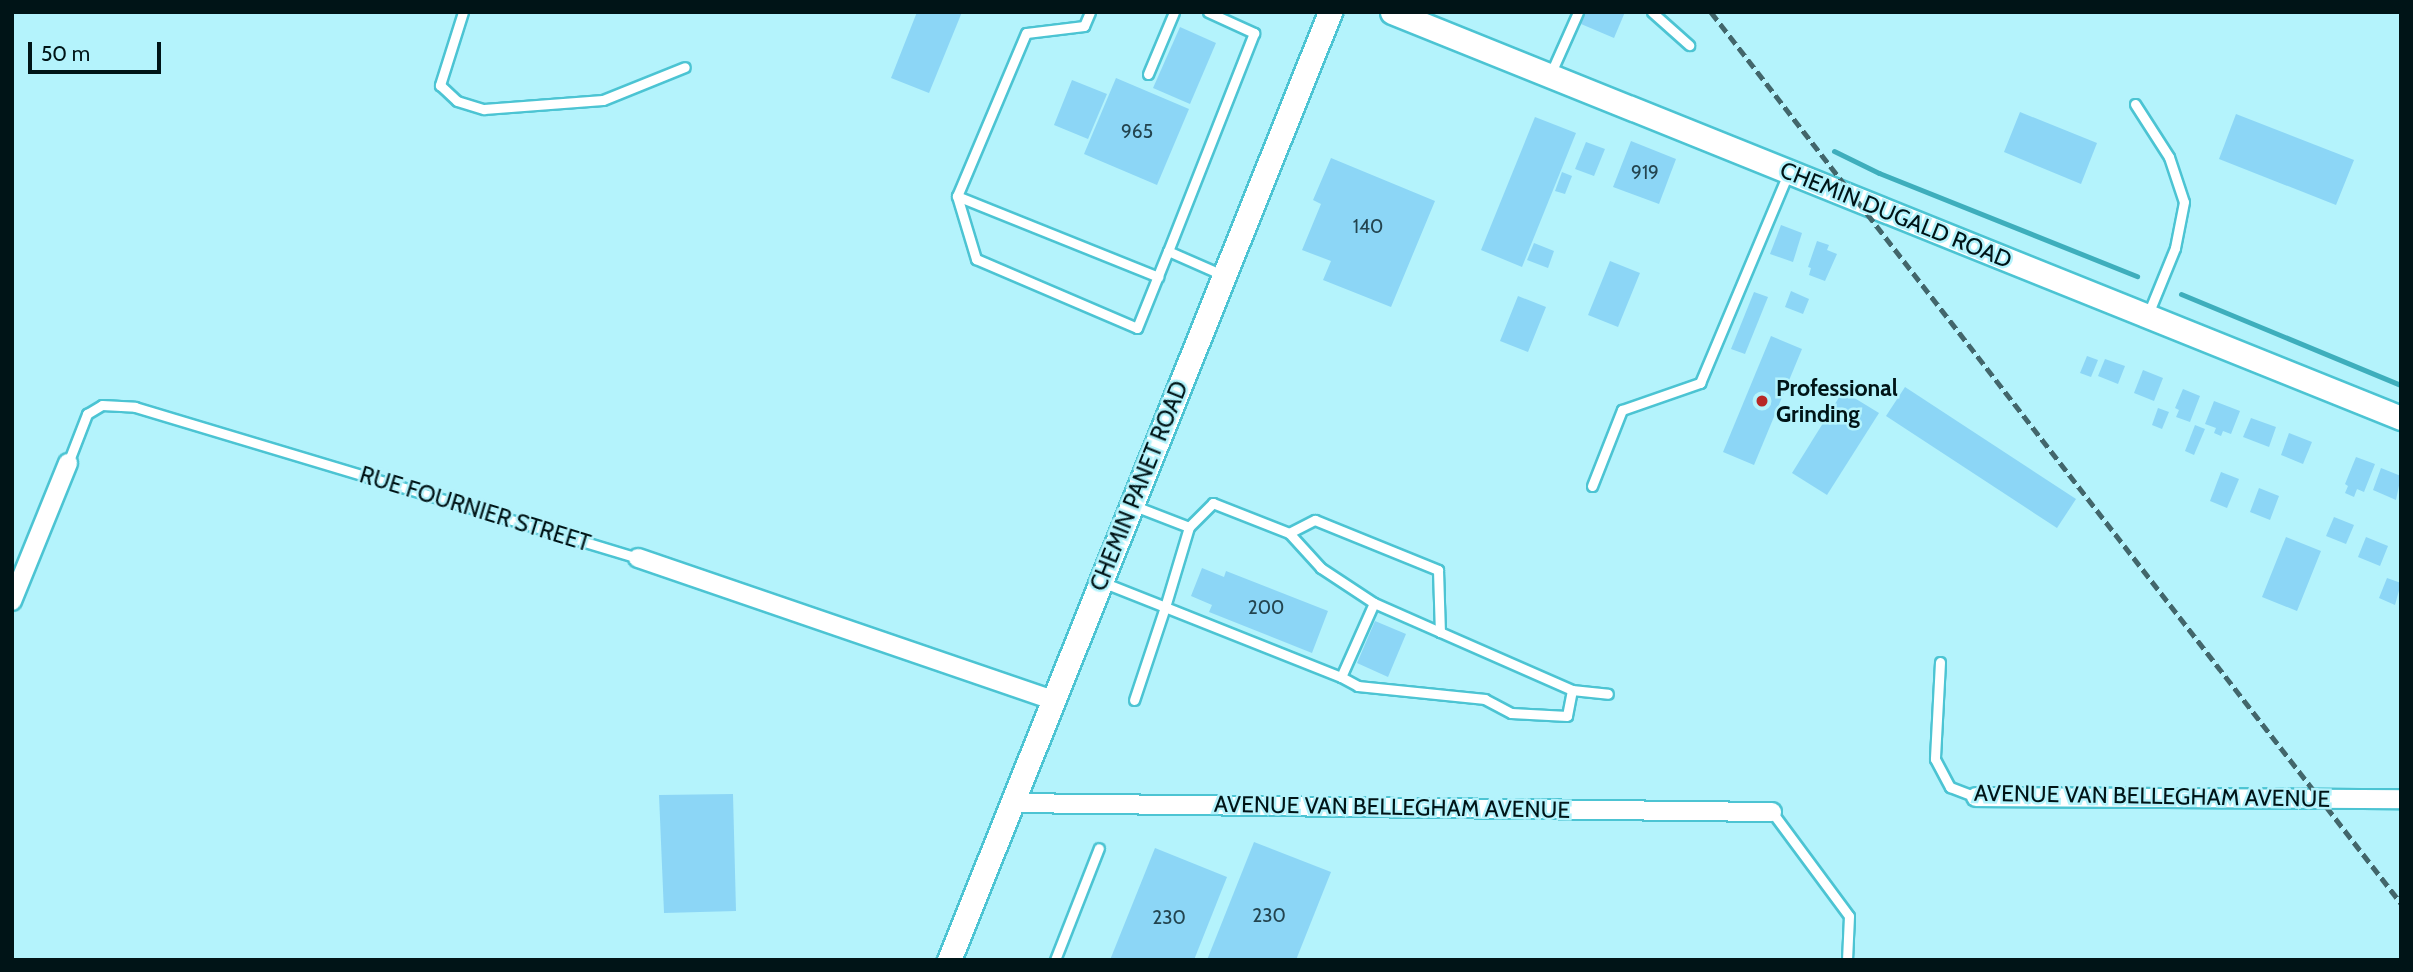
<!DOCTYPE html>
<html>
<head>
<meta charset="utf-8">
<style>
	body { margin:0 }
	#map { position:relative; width:2413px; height:972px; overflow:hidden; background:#b4f3fc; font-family:Cabin,sans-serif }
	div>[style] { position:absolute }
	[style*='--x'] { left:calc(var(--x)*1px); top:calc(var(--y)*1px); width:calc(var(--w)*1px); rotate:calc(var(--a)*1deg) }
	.stream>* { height:5px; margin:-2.5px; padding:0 2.5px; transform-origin:2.5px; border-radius:2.5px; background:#3eaebc }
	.building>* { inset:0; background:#8cd6f6 }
	.roads { filter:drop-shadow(2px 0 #4cc4d3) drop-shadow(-2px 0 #4cc4d3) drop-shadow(0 2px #4cc4d3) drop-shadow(0 -2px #4cc4d3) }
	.service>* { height:9px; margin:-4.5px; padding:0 4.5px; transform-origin:4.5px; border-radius:4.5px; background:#fff }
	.minor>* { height:18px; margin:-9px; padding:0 9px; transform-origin:9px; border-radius:9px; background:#fff }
	.tertiary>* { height:23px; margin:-11.5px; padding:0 11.5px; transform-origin:11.5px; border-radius:11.5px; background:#fff }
	.rail>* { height:5px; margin-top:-2.5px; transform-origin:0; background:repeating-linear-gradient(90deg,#42666b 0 10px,transparent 0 15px) }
	.dots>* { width:19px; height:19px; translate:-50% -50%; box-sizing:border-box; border:4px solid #b4f3fc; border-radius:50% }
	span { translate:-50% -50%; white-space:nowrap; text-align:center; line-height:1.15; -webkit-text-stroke:5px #b4f3fc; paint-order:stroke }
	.number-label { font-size:19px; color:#23444f }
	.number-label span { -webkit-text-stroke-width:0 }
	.street-label { font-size:23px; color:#001417 }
	.poi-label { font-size:23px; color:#001417; font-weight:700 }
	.left { translate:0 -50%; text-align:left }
	.frame { position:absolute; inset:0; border:14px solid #001417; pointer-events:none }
	.scale { position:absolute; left:28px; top:42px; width:133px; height:32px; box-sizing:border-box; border:4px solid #001417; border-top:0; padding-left:9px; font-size:21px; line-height:24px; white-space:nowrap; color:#001417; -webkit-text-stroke:5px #b4f3fc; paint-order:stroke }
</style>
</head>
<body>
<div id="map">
	<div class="stream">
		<div style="--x:1834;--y:151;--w:50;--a:26.1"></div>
		<div style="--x:1879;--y:173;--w:278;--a:21.8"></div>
		<div style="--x:2181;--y:294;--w:238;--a:22.5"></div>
	</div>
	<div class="building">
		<div style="clip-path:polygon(917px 12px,962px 12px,929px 93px,891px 78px)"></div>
		<div style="clip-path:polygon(1586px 12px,1625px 12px,1614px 38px,1581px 24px)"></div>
		<div style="clip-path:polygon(1180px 27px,1216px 43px,1190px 104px,1153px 88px)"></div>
		<div style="clip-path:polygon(1116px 78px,1189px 109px,1157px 185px,1084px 154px)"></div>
		<div style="clip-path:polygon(1072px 80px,1107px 94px,1088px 139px,1054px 125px)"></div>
		<div style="clip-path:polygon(2020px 112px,2097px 143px,2081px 184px,2004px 152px)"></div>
		<div style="clip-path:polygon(2236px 114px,2354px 160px,2336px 205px,2219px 159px)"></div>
		<div style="clip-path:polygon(1535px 117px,1576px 133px,1522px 267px,1481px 250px)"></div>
		<div style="clip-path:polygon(1631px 141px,1676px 159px,1659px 204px,1613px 187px)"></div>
		<div style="clip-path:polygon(1586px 142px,1605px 149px,1594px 176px,1575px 169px)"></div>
		<div style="clip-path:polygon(1331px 158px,1435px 201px,1391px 307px,1323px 280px,1331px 261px,1302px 250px,1321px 204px,1313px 200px)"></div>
		<div style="clip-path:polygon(1562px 172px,1572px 176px,1565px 194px,1555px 191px)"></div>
		<div style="clip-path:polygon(1781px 225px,1802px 233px,1793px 262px,1770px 254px)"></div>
		<div style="clip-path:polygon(1817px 241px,1829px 245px,1827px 250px,1837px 254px,1825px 281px,1809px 275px,1811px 268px,1808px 267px)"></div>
		<div style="clip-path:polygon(1534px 243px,1554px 251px,1548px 268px,1527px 260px)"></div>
		<div style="clip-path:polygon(1610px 261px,1640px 273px,1618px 327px,1588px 315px)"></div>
		<div style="clip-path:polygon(1791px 291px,1809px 299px,1803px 314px,1785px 307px)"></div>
		<div style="clip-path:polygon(1754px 292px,1768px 297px,1745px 354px,1731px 349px)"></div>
		<div style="clip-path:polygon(1518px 296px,1546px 307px,1528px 352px,1500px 341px)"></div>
		<div style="clip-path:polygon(1771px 336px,1802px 349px,1754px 465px,1723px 452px)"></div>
		<div style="clip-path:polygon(2087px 356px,2098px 360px,2091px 377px,2080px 373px)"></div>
		<div style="clip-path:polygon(2105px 359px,2125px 366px,2118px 384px,2098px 376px)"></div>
		<div style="clip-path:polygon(2143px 370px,2163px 378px,2154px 401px,2134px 393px)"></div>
		<div style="clip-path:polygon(1905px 387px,2076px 499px,2057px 528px,1886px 416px)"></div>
		<div style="clip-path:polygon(2183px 389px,2200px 396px,2190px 422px,2176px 417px,2179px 410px,2175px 408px)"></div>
		<div style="clip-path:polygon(1843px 391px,1879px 413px,1827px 495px,1792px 473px)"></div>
		<div style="clip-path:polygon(2214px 401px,2240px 411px,2231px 434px,2223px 431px,2221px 436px,2214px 433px,2216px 428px,2205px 424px)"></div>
		<div style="clip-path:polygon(2158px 408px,2169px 412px,2162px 429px,2152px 425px)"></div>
		<div style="clip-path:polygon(2251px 418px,2276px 427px,2269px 447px,2243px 437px)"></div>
		<div style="clip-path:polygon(2195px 425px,2205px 429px,2194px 455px,2185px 451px)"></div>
		<div style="clip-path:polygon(2289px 433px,2312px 442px,2303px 464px,2281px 455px)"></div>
		<div style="clip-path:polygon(2356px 457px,2375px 464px,2364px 492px,2357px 489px,2354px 497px,2345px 493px,2348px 486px,2345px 484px)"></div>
		<div style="clip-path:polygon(2381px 468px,2401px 476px,2396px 500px,2373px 490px)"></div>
		<div style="clip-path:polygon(2221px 472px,2239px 479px,2227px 508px,2210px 501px)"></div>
		<div style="clip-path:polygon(2259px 488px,2279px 496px,2270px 520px,2250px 512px)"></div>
		<div style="clip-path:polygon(2334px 517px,2354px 525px,2346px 544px,2326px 536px)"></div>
		<div style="clip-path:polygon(2286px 537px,2321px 551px,2297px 611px,2262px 597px)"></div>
		<div style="clip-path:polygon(2366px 537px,2388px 546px,2380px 566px,2358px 557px)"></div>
		<div style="clip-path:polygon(1202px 568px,1224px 577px,1226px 571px,1328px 611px,1312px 653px,1209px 612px,1212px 605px,1191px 596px)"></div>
		<div style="clip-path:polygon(2387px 578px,2401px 583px,2395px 605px,2379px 598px)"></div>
		<div style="clip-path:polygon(1375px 621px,1406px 634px,1388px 677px,1357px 663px)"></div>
		<div style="clip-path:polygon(733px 794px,736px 911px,664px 913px,659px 795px)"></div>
		<div style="clip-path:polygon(1254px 842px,1331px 872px,1296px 960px,1207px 960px)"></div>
		<div style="clip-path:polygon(1155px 848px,1227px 877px,1194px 960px,1110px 960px)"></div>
	</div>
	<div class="roads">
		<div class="service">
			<div style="--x:463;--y:12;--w:77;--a:107.5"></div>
			<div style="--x:440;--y:85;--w:23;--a:43"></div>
			<div style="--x:457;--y:101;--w:28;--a:17"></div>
			<div style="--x:484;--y:109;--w:119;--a:-4.3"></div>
			<div style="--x:603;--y:100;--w:88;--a:-21.9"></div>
			<div style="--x:1090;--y:12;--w:15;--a:113"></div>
			<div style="--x:1084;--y:26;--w:58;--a:173.1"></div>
			<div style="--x:1026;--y:33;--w:177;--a:112.9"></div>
			<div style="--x:957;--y:196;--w:66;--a:73.2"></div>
			<div style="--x:976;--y:259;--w:175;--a:23.2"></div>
			<div style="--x:1137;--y:328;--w:83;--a:-68.1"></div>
			<div style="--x:1208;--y:12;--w:51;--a:24.5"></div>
			<div style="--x:1254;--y:33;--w:234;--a:111.5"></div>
			<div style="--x:1168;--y:251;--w:60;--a:23.6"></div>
			<div style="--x:1652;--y:12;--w:50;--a:41.7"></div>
			<div style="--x:1148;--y:74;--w:67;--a:-67.2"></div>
			<div style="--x:1550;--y:75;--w:69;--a:-66"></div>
			<div style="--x:2135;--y:104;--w:63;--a:57.3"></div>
			<div style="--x:2169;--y:157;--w:47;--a:71.6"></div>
			<div style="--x:2184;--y:202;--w:47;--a:101.1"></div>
			<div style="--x:2175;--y:248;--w:71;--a:112.2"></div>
			<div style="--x:957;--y:196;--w:217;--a:21.9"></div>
			<div style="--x:68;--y:463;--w:53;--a:-68.8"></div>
			<div style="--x:87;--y:414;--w:17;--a:-31"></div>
			<div style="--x:102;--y:405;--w:33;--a:3"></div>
			<div style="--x:135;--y:407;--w:525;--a:16.71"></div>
			<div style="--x:1592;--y:486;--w:82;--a:-68.5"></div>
			<div style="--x:1622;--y:410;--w:83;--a:-19.1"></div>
			<div style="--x:1700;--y:383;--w:227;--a:-67.2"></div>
			<div style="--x:1132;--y:505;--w:61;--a:21.1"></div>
			<div style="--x:1289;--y:533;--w:29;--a:-27"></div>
			<div style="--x:1315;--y:520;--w:133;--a:22.1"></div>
			<div style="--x:1438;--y:570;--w:62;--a:88.2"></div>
			<div style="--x:1440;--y:632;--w:144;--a:23.7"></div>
			<div style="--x:1572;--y:690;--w:26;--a:101"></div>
			<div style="--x:1567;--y:716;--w:56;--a:-176.9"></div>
			<div style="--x:1511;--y:713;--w:30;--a:-152"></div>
			<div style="--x:1485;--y:699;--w:128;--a:-174.2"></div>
			<div style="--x:1358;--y:686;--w:19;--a:-152"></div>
			<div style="--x:1102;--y:582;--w:68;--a:21.6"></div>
			<div style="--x:1165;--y:607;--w:189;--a:21.7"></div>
			<div style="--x:1341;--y:677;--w:81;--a:-66"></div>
			<div style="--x:1374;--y:603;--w:64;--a:-146.6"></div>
			<div style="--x:1321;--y:568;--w:47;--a:-132.4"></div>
			<div style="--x:1289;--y:533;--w:82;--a:-158.5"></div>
			<div style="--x:1213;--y:503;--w:34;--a:135"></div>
			<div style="--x:1189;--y:527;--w:84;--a:106.7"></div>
			<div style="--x:1165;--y:607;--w:98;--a:108.4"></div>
			<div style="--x:1374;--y:603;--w:72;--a:23.7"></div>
			<div style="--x:1940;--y:662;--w:97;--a:93"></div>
			<div style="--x:1935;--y:759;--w:32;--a:62"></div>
			<div style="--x:1950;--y:787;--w:28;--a:21"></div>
			<div style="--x:1572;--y:690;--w:36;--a:6"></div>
			<div style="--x:1772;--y:812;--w:129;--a:53.5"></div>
			<div style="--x:1849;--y:916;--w:44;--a:92.6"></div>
			<div style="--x:1055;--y:960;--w:120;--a:-68.6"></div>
		</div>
		<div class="minor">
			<div style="--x:638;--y:558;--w:439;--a:18.9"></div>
			<div style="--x:12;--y:601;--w:149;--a:-67.9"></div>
			<div style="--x:1976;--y:797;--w:425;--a:0.3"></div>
			<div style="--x:1012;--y:803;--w:760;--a:0.68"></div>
		</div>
		<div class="tertiary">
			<div style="--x:1392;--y:12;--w:1088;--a:21.92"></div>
			<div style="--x:949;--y:960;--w:1022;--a:-68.1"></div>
		</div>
	</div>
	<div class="rail">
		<div style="--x:1711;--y:12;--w:1127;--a:52.25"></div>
	</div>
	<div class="dots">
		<div style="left:1762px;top:401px;background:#b72826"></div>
	</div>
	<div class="number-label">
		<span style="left:1137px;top:132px">965</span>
		<span style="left:1645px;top:173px">919</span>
		<span style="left:1368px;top:227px">140</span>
		<span style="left:1266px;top:608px">200</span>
		<span style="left:1269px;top:916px">230</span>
		<span style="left:1169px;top:918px">230</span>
	</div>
	<div class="street-label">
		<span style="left:1896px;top:215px;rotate:22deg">CHEMIN DUGALD ROAD</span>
		<span style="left:1139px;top:486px;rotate:-68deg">CHEMIN PANET ROAD</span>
		<span style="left:475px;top:509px;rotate:17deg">RUE FOURNIER STREET</span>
		<span style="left:2152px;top:796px;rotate:1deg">AVENUE VAN BELLEGHAM AVENUE</span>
		<span style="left:1392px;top:807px;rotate:1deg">AVENUE VAN BELLEGHAM AVENUE</span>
	</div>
	<div class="poi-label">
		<span class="left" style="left:1776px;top:401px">Professional<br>Grinding</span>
	</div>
	<div class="frame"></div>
	<div class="scale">50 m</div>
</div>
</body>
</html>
